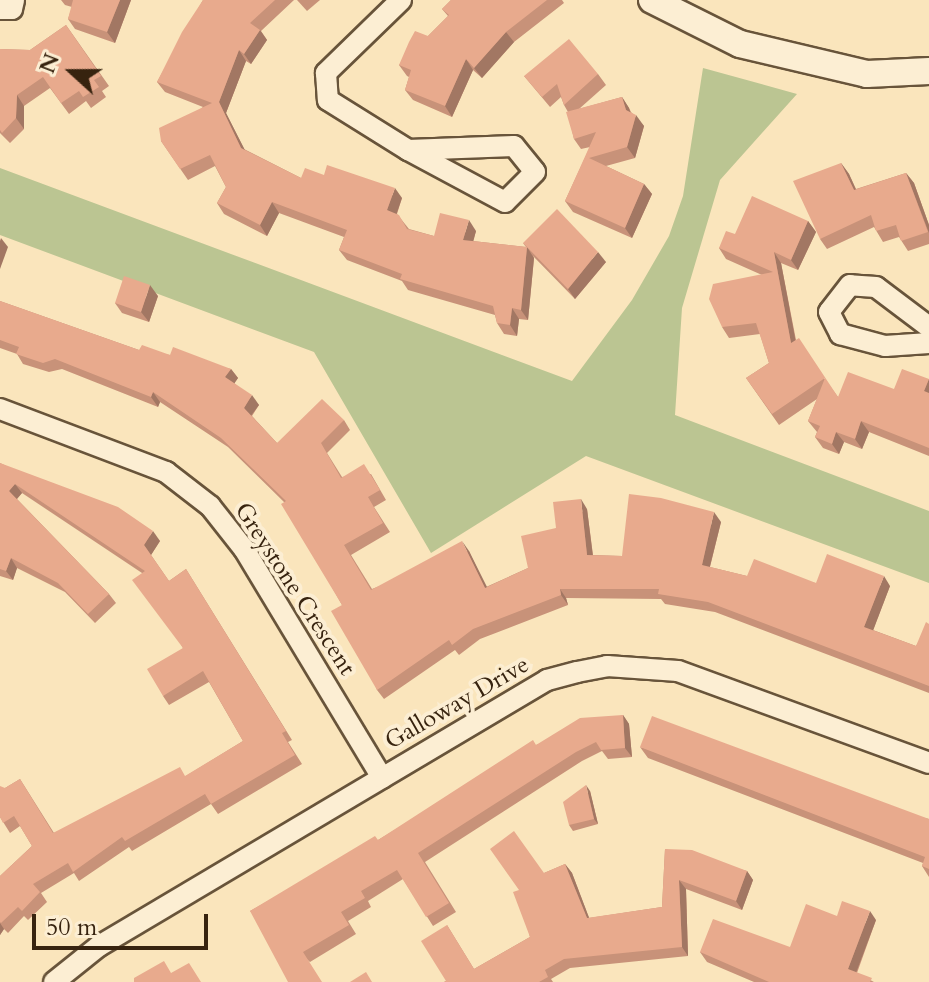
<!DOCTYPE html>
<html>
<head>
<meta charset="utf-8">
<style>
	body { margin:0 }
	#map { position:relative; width:929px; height:982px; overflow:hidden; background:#fae5bc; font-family:Cardo,serif }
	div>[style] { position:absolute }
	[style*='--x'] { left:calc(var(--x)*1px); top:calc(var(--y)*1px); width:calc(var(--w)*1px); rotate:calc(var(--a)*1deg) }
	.green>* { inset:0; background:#bbc592 }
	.roads { filter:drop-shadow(2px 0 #68543a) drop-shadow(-2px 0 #68543a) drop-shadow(0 2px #68543a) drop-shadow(0 -2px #68543a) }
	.minor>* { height:20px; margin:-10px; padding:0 10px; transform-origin:10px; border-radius:10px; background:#fceed3 }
	.tertiary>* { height:26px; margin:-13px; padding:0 13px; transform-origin:13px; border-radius:13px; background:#fceed3 }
	.wall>* { inset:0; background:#c89279 }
	.shaded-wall>* { inset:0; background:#a27763 }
	.building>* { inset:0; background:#e8aa8d }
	span { translate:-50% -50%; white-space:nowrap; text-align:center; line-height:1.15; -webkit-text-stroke:8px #fceed3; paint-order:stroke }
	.street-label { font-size:24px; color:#37230f }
	.north { position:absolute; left:32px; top:32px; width:80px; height:80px; -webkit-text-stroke:6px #fceed3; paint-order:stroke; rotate:291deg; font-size:22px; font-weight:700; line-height:32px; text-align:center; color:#37230f }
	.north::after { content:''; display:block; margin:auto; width:28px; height:36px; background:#37230f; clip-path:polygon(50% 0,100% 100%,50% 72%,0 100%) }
	.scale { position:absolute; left:32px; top:914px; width:176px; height:36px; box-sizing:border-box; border:4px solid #37230f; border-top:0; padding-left:10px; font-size:24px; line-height:28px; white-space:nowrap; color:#37230f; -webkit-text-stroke:6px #fceed3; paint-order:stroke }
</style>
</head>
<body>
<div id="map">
	<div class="green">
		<div style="clip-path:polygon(703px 68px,797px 94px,720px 180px,682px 308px,675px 415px,929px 511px,929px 583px,586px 456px,431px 553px,314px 352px,0 235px,0 168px,572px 381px,632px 300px,669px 236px,683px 196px)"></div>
	</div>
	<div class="roads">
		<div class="minor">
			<div style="--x:401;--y:0;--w:105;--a:135.8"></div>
			<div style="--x:326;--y:73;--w:27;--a:86"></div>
			<div style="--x:328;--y:100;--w:94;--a:32"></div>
			<div style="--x:0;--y:9;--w:12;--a:0"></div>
			<div style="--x:12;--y:9;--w:9;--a:-77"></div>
			<div style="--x:514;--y:146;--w:33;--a:51"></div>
			<div style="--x:535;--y:172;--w:42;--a:135"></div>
			<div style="--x:505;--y:202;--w:110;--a:-151.8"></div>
			<div style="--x:408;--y:150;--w:106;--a:-2.2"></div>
			<div style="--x:929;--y:327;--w:66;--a:-143"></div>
			<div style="--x:876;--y:287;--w:26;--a:-176"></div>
			<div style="--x:850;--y:285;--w:34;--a:128"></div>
			<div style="--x:829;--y:312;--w:25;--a:63"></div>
			<div style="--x:840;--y:334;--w:47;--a:14.9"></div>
			<div style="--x:885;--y:346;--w:44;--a:-3.9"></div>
			<div style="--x:0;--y:409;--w:178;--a:20.8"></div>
			<div style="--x:166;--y:472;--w:56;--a:37.7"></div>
			<div style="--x:210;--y:506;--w:55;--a:51.7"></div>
			<div style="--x:244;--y:549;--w:267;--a:58.9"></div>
			<div style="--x:54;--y:982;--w:58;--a:-38.7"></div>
			<div style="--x:99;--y:946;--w:329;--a:-30.7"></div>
			<div style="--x:382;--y:778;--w:192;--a:-30.7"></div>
			<div style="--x:547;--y:680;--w:31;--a:-15"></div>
			<div style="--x:577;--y:672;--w:31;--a:-11"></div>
			<div style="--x:607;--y:666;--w:71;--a:4"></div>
			<div style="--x:678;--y:671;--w:267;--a:20.1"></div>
		</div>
		<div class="tertiary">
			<div style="--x:652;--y:0;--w:98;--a:26.6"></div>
			<div style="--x:740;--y:44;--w:130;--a:13.3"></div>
			<div style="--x:867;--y:74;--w:62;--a:-2.8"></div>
		</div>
	</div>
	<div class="wall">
		<div style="clip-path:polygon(61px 0,131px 0,115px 43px,75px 29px,68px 19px,72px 7px,65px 5px)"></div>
		<div style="clip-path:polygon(203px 0,294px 0,261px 31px,267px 40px,251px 64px,246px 61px,226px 113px,244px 149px,301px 178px,324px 175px,402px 198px,397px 214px,409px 229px,434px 236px,476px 231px,473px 241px,526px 247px,523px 243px,606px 262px,575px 299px,533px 256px,534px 258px,528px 320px,519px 319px,517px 336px,504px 334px,497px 323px,495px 315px,408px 290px,402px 281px,347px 260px,339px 250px,344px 237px,279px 213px,267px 236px,224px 214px,217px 203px,226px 187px,215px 166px,188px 180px,161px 141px,203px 107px,165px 92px,157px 82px)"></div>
		<div style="clip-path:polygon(297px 0,320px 0,307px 11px)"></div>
		<div style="clip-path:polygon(451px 0,562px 0,564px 3px,514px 42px,482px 78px,473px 70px,452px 117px,413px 100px,405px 90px,409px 77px,407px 76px,399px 65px,448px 16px,442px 9px)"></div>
		<div style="clip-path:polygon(66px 25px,109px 86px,102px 91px,106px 97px,91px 108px,86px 101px,69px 114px,50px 88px,24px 106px,24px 129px,10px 143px,0 133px,0 49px,30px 50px)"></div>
		<div style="clip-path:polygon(598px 74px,606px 85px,579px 109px,622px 97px,629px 108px,631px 112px,644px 126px,635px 158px,606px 166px,644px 184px,652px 194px,632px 238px,573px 212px,565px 201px,590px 147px,581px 149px,574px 139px,568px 112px,564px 105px,561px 97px,550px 107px,524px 76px)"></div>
		<div style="clip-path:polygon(841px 163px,849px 174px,856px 189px,906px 173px,914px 183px,929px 225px,929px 244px,908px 251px,899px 237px,883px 242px,874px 227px,827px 249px,820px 239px)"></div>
		<div style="clip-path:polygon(808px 221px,816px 232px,798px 270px,781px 263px,796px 340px,838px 397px,894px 389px,929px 379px,929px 456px,869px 432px,862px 449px,844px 442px,839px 454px,823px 448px,815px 437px,817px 432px,808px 421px,817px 399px,779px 425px,746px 378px,769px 363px,760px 334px,729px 338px,722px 327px,762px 275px,726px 259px,719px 248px,735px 234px)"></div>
		<div style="clip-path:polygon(158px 296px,149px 322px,122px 313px,115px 303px)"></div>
		<div style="clip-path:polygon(0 301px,139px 350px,170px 355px,231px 369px,238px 378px,234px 383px,259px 405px,252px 416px,277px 443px,344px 420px,350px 430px,327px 453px,342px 477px,371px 474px,386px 500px,374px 507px,390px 532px,351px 555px,372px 589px,469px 551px,486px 587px,528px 568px,556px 528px,587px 509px,593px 555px,622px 556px,721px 522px,710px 567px,747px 576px,816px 583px,890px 586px,873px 630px,916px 646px,929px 624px,929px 693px,715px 612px,665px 604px,661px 599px,566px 598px,568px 605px,480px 639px,459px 655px,455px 650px,384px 699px,377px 690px,342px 605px,284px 502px,228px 447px,160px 402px,158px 407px,62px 369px,49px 372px,23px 364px,17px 354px,0 348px)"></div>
		<div style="clip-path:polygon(0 463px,160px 541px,151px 555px,169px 581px,186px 569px,292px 740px,288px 742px,302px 764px,218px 814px,211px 804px,132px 851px,129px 847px,79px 881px,74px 873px,41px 893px,47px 902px,28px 920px,24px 916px,8px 933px,4px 929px,0 935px,0 876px,32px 846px,20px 826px,10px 833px,0 817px,5px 788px,20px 779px,54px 833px,186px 776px,243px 741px,209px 682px,169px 705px,163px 696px,183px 648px,142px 573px,22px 493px,17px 499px,109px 594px,116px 603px,95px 623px,65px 592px,17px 568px,13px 580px,0 576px)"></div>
		<div style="clip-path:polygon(623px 715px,629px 724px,632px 757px,608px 759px,602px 751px,582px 761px,425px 862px,456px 912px,433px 926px,403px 879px,368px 901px,371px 907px,348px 921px,356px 934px,310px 962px,250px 911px,378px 840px,536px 745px)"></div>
		<div style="clip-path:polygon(640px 747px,929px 819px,929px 877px,922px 866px,923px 863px,648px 758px)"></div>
		<div style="clip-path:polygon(590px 791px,598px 824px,573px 831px,569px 825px)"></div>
		<div style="clip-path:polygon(665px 849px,747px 871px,753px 880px,742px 910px,686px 889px,688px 956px,570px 968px,551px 979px,553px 982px,444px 982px,446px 981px,447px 925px,474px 969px,530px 937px,519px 890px,544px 873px,565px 864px,572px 873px,589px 918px,662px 907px)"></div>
		<div style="clip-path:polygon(876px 920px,857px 973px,874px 982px,754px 982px,707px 962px,700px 952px,790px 947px)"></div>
	</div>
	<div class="shaded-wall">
		<div style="clip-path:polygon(120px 0,131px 0,115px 43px,107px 32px)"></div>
		<div style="clip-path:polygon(260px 30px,267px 40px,251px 64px,244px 54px)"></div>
		<div style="clip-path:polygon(506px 32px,514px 42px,482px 78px,474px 68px)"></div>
		<div style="clip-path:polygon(239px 50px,246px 61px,226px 113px,249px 158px,241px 148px,219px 102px)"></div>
		<div style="clip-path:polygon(466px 59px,473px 70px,452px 117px,445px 106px)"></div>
		<div style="clip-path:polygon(17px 95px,24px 106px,24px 129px,16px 118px)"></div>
		<div style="clip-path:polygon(622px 97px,629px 108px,633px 121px,626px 110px)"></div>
		<div style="clip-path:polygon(636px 115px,644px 126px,635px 158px,627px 147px)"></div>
		<div style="clip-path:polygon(841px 163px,849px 174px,861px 201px,854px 190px)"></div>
		<div style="clip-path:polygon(906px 173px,914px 183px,929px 225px,929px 233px)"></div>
		<div style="clip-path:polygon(644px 184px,652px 194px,632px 238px,625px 228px)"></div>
		<div style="clip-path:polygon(395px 188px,402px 198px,394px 221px,387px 210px)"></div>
		<div style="clip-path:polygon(272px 202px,279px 213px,267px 236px,260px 225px)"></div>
		<div style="clip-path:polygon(469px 220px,476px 231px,471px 250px,463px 240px)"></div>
		<div style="clip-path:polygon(808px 221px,816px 232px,798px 270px,791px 260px)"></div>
		<div style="clip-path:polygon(1px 238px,8px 247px,0 269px,0 241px)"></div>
		<div style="clip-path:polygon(527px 247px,534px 258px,528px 320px,521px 310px)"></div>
		<div style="clip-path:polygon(598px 252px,606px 262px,575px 299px,568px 289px)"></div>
		<div style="clip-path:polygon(774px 252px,781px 263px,798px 354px,791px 343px)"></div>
		<div style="clip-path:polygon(150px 285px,158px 296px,149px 322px,141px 312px)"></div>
		<div style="clip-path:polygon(512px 308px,519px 319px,517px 336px,510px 325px)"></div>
		<div style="clip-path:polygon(231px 369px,238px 378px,232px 387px,225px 377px)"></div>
		<div style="clip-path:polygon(929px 379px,929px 398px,924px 391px)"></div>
		<div style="clip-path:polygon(153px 392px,160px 402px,158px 407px,151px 397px)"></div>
		<div style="clip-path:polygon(252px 395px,259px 405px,250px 417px,244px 408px)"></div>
		<div style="clip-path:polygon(861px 421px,869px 432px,862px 449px,855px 439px)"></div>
		<div style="clip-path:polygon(836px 432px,844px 442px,839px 454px,832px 444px)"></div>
		<div style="clip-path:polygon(15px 484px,22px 493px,15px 501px,9px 491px)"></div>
		<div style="clip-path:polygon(581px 499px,587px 509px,594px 565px,587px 555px)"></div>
		<div style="clip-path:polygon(714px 512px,721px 522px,708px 574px,702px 565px)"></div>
		<div style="clip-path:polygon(153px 531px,160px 541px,151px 555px,144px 545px)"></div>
		<div style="clip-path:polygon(462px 541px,469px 551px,492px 597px,485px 588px)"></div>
		<div style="clip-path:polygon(11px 558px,17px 568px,13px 580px,6px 571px)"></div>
		<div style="clip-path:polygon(884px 576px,890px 586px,871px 636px,864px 627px)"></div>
		<div style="clip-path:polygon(560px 589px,566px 598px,568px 605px,561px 595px)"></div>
		<div style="clip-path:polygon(623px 715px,629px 724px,632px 757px,625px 748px)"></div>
		<div style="clip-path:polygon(586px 785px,590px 791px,598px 824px,594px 819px)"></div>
		<div style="clip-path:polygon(565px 864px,572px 873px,593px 928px,587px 918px)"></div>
		<div style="clip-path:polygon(747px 871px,753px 880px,742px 910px,736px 901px)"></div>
		<div style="clip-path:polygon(679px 880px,686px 889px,688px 956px,682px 947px)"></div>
		<div style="clip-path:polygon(870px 911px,876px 920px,854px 978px,848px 969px)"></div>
		<div style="clip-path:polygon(0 923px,4px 929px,0 935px)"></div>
	</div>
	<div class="building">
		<div style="clip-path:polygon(73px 0,120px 0,107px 32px,68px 19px)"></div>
		<div style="clip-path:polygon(203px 0,275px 0,250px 23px,260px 30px,244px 54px,239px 50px,219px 102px,241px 148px,301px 178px,305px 168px,324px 175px,327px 165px,395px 188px,387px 210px,399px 215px,407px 229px,434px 236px,440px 213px,469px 220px,463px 240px,527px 247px,521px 310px,512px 308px,510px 325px,497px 323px,493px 306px,400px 279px,402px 274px,339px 250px,347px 230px,272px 202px,260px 225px,217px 203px,226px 187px,210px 155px,180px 169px,161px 141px,159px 128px,212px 103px,157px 82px,182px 32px)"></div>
		<div style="clip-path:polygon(451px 0,547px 0,506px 32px,474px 68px,466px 59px,445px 106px,405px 90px,411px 70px,399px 65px,409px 42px,415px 31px,428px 36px,449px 15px,442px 9px)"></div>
		<div style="clip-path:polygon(66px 25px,101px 76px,94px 80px,99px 87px,83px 97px,79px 91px,61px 103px,43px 77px,17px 95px,16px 118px,2px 133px,0 130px,0 49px,30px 50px)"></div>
		<div style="clip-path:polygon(569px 39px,598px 74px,564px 105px,557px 84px,542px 97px,524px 76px)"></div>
		<div style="clip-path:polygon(622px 97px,626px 110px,636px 115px,627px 147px,589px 158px,644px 184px,625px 228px,565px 201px,596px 132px,574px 139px,566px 112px)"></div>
		<div style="clip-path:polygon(841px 163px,854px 190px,906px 173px,928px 232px,901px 241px,896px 225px,876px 231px,871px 215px,820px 239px,793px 181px)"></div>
		<div style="clip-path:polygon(752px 196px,808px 221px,791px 260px,774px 252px,791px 343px,799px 338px,838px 397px,848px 372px,894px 389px,902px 369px,929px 379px,924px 391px,929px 393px,929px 448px,861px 421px,855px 439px,836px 432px,832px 444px,815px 437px,820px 426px,808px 421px,825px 378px,772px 414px,746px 378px,769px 363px,756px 323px,722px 327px,709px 299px,713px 284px,773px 272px,719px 248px,726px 231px,735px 234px)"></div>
		<div style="clip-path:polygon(557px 209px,598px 252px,568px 289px,523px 243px)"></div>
		<div style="clip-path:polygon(124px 276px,150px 285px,141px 312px,115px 303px)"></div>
		<div style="clip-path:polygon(0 301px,139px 350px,142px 345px,170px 355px,173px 347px,231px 369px,225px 377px,252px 395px,244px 408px,277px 443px,322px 399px,344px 420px,321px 443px,341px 478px,364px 464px,380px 490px,368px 497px,383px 523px,344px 545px,371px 590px,462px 541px,485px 588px,528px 568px,521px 536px,556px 528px,553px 502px,581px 499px,587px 555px,622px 556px,629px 494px,661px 498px,714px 512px,702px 565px,747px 576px,754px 559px,816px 583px,827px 554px,884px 576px,864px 627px,916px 646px,926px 622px,929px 624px,929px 686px,708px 602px,658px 594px,659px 589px,560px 589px,561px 595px,473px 629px,452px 645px,449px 640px,377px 690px,331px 611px,342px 605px,281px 504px,286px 501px,221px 438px,153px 392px,151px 397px,55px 359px,43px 363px,16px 354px,19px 347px,0 340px)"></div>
		<div style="clip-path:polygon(0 463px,118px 507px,153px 531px,144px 545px,169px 581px,186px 569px,286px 731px,282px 733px,295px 755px,211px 804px,205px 794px,125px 841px,122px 837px,73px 872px,68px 863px,33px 884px,40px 892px,22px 911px,18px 907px,1px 923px,0 922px,0 876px,32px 846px,14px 816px,3px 823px,0 817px,0 786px,5px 788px,20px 779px,53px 833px,180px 767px,185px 776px,243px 741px,203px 671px,163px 696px,147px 669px,183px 648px,132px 580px,145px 571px,15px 484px,9px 491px,109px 594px,88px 614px,58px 583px,11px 558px,6px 571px,0 569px)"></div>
		<div style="clip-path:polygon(623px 715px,625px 748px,601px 750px,596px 742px,576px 752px,418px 853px,449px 903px,426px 917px,397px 870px,361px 891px,365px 898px,341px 912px,349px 925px,303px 952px,322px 982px,288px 982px,250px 911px,375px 836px,378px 840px,533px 740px,536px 745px,580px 718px)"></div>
		<div style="clip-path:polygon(652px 716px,929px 819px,929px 869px,922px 866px,925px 857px,640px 747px)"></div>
		<div style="clip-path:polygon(586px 785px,594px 819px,569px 825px,563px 802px)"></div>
		<div style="clip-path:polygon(514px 831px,544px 873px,565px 864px,587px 918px,662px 907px,665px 849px,692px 850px,747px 871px,736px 901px,679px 880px,682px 947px,564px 959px,545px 970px,548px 977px,539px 982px,444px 982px,446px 981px,421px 941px,447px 925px,474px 969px,530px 937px,513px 892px,519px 890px,490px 849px)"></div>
		<div style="clip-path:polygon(842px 901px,870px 911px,848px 969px,872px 978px,870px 982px,769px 982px,700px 952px,713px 919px,790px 947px,806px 904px,837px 916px)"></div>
		<div style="clip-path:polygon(164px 961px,171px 973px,189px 963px,201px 982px,134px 982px,134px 978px)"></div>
		<div style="clip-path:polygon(366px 972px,372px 982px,350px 982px)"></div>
	</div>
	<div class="street-label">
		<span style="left:295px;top:589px;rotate:57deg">Greystone Crescent</span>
		<span style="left:457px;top:703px;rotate:-30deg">Galloway Drive</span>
	</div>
	<div class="north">N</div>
	<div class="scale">50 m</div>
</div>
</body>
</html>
